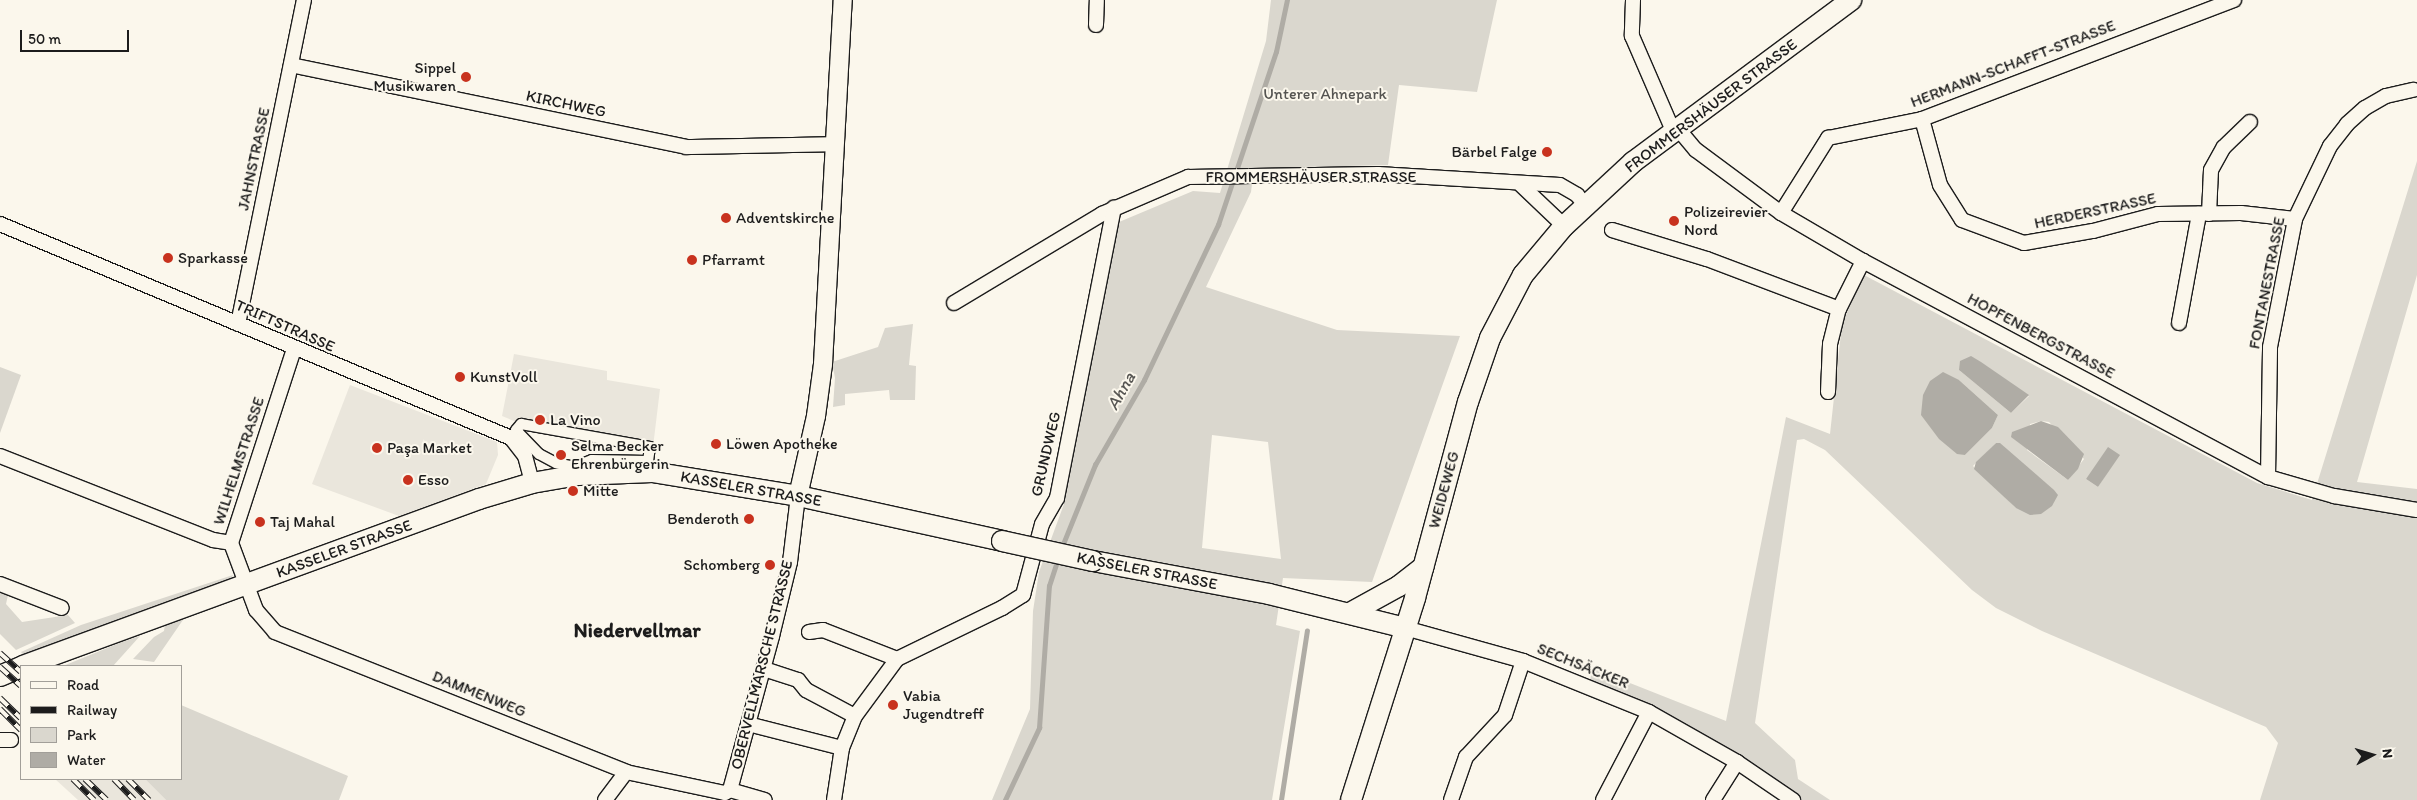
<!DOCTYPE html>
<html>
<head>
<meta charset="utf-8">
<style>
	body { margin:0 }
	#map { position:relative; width:2417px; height:800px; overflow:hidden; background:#fbf7ec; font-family:Itim,sans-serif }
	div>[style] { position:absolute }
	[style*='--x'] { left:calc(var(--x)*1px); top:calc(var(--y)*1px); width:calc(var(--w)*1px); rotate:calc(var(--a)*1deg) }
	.built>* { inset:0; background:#eae6dc }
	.green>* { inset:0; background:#dad7ce }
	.water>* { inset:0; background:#afaca5 }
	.stream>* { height:4.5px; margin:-2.25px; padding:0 2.25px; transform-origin:2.25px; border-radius:2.25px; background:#afaca5 }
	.roads { filter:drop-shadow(1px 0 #1c1c1c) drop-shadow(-1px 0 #1c1c1c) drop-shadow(0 1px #1c1c1c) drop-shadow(0 -1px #1c1c1c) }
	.pedestrian>* { height:10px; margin:-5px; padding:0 5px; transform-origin:5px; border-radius:5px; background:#fbf7ec }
	.minor>* { height:14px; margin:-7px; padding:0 7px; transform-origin:7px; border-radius:7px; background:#fbf7ec }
	.tertiary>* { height:18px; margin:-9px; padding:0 9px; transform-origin:9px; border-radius:9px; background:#fbf7ec }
	.secondary>* { height:20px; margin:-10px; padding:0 10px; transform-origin:10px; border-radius:10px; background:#fbf7ec }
	.rail>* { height:5.5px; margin-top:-2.75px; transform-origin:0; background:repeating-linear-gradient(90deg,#fbf7ec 0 11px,#1c1c1c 0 22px); box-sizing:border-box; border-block:1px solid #1c1c1c }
	.bridges { filter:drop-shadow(1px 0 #1c1c1c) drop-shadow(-1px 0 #1c1c1c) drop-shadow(0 1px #1c1c1c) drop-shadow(0 -1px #1c1c1c) }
	.secondary-bridge>* { height:20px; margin:-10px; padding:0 10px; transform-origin:10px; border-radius:10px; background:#fbf7ec }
	.dots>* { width:14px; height:14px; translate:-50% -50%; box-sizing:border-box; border:2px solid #fbf7ec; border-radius:50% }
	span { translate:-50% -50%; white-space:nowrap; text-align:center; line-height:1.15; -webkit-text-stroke:4px #fbf7ec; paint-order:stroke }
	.street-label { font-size:16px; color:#1c1c1c }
	.poi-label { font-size:16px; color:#1c1c1c }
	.right { translate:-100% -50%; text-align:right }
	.left { translate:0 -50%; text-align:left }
	.park-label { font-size:16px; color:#555451 }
	.water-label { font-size:18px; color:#575653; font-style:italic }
	.district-label { font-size:21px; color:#1c1c1c; font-weight:700 }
	.legend { position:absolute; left:20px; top:665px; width:162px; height:115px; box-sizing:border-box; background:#fbf7ec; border:1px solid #a29f99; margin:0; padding:6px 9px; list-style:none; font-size:15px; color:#1c1c1c }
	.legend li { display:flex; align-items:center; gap:10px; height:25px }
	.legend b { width:25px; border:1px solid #a29f99 }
	.north { position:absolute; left:2347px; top:730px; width:50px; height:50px; -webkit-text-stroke:4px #fbf7ec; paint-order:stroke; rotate:84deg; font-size:14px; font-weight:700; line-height:20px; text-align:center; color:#1c1c1c }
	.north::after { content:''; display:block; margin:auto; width:18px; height:22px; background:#1c1c1c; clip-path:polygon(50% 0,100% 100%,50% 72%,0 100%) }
	.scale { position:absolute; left:20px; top:30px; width:109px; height:22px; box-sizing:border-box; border:2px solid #1c1c1c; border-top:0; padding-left:6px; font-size:15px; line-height:18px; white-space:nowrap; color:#1c1c1c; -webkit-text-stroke:4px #fbf7ec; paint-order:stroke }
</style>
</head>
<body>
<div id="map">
	<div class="built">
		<div style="clip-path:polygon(514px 354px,607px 371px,607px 380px,660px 389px,653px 447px,521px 424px,502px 416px)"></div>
		<div style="clip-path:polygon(350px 385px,497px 442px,498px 455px,486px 484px,399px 516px,312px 484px)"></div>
		<div style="clip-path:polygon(55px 779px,145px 779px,166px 800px,78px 800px)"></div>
	</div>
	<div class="green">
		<div style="clip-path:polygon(evenodd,1271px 0,1497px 0,1477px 92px,1399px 85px,1388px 165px,1254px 168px,1251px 192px,1206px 287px,1337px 330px,1460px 336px,1372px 582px,1283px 578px,1276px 625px,1300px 631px,1272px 800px,992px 800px,1030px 709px,1033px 611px,1039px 572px,1064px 504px,1119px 222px,1193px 191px,1220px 193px,1266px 41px,1271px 0,1212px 435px,1268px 442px,1281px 559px,1202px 548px,1212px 435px)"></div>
		<div style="clip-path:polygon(evenodd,2417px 161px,2417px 275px,2357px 482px,2417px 489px,2417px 800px,2260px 800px,2278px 743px,2266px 727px,2042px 631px,1996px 608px,1972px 590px,1825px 450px,1804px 439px,1797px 440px,1755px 723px,1795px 760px,1798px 779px,1830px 800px,1801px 800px,1745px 760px,1590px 682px,1592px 668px,1726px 721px,1786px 417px,1830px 434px,1842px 324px,1864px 275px,2257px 483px,2312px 500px,2417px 161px,1959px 370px,2029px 396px,2011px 413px,1959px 370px,2417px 161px,1959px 380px,1998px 415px,1992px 428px,1965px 455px,1959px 380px,2417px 161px,2041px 421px,2049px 422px,2084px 459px,2068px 480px,2027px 450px,2030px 424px,2041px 421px,2417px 161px,1996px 443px,2016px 508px,1973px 466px,1996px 443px,2417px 161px,2119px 454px,2098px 487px,2086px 479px,2119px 454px)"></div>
		<div style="clip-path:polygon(913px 324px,909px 365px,916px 366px,915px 400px,890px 400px,889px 390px,845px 394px,845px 405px,833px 407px,835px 378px,832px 362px,878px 347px,885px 328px)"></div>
		<div style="clip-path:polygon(0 367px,21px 375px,0 433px)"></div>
		<div style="clip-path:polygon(233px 575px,229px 582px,25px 657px,21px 652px,81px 625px)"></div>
		<div style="clip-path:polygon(0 592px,8px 595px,6px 604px,22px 622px,68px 615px,75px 623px,16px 650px,0 634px)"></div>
		<div style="clip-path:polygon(185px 617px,154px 662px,133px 659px,154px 637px,164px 631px,165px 624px)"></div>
		<div style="clip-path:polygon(140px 636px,113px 666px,63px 666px,122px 642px)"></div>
		<div style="clip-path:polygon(181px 705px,348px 776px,339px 800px,166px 800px,145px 779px,181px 779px)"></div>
	</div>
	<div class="water">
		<div style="clip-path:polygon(1971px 356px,1981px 362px,2029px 395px,2011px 413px,1959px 370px,1960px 361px)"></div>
		<div style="clip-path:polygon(1943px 372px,1959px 380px,1998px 415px,1992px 428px,1965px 455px,1957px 454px,1939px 439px,1921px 415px,1923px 395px,1930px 381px)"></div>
		<div style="clip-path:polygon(2041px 421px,2058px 427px,2084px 454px,2078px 469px,2068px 480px,2011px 437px,2012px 432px)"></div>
		<div style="clip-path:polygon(1996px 443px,2000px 443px,2054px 490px,2058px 495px,2052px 506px,2041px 514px,2030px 515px,2016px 508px,1974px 469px,1976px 462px)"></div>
		<div style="clip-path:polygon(2108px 447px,2120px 455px,2098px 487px,2086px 479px)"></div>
	</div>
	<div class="stream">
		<div style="--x:1061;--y:549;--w:91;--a:-68"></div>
		<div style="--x:1095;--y:465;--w:98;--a:-60"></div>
		<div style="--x:1144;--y:380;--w:172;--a:-64.5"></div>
		<div style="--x:1218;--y:225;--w:182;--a:-71.5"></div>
		<div style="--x:1276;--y:52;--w:53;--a:-78.1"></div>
		<div style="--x:1005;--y:800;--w:80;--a:-64.7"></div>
		<div style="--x:1039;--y:728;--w:142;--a:-86"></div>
		<div style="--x:1049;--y:586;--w:28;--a:-72"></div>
		<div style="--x:1281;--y:800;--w:171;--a:-81.3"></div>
	</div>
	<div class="roads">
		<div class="pedestrian">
			<div style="--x:521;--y:424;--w:131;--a:10.1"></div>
			<div style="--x:650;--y:447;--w:14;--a:98"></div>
			<div style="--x:648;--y:461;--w:56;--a:-179"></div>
			<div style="--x:592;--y:460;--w:18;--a:158"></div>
			<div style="--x:575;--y:467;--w:19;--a:-168"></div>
			<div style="--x:556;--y:463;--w:19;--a:-152"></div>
			<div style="--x:539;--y:454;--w:33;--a:-134"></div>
			<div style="--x:516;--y:430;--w:8;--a:-50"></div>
		</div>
		<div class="minor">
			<div style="--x:1633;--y:0;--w:36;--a:92"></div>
			<div style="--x:1632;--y:36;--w:106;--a:66.6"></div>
			<div style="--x:1096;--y:25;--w:25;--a:-88"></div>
			<div style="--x:291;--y:65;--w:403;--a:11.7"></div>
			<div style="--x:686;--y:147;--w:150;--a:-1.1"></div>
			<div style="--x:1922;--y:119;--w:68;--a:74.7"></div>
			<div style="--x:1940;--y:185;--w:41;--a:57.8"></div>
			<div style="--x:1962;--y:220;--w:66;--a:20.4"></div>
			<div style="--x:2024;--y:243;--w:70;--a:-9.9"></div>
			<div style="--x:2093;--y:231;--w:67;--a:-14.7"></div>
			<div style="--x:2158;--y:214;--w:83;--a:-0.7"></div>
			<div style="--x:2241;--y:213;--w:54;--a:6.3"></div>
			<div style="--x:1679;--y:130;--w:26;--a:50"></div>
			<div style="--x:1696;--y:150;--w:106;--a:36.5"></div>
			<div style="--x:1781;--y:213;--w:95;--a:30.3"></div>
			<div style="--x:1863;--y:261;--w:459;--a:28.1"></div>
			<div style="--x:2268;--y:477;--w:69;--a:16.1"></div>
			<div style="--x:2334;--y:496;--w:84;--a:9.6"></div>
			<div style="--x:1521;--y:185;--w:59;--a:43.6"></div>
			<div style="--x:1781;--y:213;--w:89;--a:-57.9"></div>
			<div style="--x:1828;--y:138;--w:96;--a:-11.4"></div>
			<div style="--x:1922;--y:119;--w:334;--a:-20.9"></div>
			<div style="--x:2209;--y:214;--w:44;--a:-87.4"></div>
			<div style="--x:2211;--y:170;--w:26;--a:-61"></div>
			<div style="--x:2224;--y:147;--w:36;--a:-44"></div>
			<div style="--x:0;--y:224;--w:554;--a:22.72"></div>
			<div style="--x:511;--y:438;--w:23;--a:52"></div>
			<div style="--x:525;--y:456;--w:28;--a:75"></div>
			<div style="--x:1612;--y:230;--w:99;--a:17"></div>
			<div style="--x:1707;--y:259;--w:141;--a:20.7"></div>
			<div style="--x:954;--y:303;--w:173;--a:-31"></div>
			<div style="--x:1102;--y:214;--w:94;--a:-23.3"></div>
			<div style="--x:1188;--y:177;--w:190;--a:-0.9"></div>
			<div style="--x:1378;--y:174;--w:182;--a:3.5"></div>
			<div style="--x:1560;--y:185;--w:20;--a:30"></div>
			<div style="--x:1577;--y:195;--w:16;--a:50"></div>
			<div style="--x:2179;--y:323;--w:111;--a:-79.6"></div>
			<div style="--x:238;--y:324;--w:331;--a:-78.5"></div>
			<div style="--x:294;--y:349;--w:204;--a:108"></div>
			<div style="--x:231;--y:543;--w:72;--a:69.5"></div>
			<div style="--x:256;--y:610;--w:29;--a:49"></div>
			<div style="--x:275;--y:632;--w:378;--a:21.7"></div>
			<div style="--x:626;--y:772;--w:101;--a:12"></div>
			<div style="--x:725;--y:793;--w:6;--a:-31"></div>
			<div style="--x:730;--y:790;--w:160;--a:-74.7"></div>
			<div style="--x:772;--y:636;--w:76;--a:-76.3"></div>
			<div style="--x:790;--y:562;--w:66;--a:-83.1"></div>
			<div style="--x:1828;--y:392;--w:48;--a:-87.6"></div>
			<div style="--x:1830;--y:344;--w:36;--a:-76"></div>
			<div style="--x:1839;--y:309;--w:54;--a:-63.4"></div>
			<div style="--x:0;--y:456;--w:229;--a:21.5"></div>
			<div style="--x:213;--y:540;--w:18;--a:9"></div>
			<div style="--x:2268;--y:477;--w:130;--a:-89.1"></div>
			<div style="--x:2270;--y:347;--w:130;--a:-78.9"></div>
			<div style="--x:2295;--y:219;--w:81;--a:-64.4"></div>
			<div style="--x:2330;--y:146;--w:28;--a:-52"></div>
			<div style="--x:2347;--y:124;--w:24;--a:-42"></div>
			<div style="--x:2365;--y:108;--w:24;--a:-30"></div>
			<div style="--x:2386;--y:96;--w:28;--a:-13"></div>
			<div style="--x:0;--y:584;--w:66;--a:21.2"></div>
			<div style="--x:1405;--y:628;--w:123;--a:15.6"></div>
			<div style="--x:1523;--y:661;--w:136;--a:22"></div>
			<div style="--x:1649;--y:712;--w:101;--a:29.6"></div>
			<div style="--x:1737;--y:762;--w:68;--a:34.2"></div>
			<div style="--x:809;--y:632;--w:14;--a:-8"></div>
			<div style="--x:823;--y:630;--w:79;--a:21.4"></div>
			<div style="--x:764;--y:669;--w:36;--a:18"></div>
			<div style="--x:798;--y:680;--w:13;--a:51"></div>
			<div style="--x:806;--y:690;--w:55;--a:28"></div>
			<div style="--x:748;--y:724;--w:97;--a:14.3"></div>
			<div style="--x:0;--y:740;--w:11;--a:0"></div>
			<div style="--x:730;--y:790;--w:36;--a:16"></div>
			<div style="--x:605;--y:800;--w:35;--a:-53"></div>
			<div style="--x:834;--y:800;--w:53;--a:-81.3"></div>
			<div style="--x:842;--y:748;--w:35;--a:-68"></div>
			<div style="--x:855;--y:716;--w:71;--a:-53.6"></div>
			<div style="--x:897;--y:659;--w:117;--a:-25.9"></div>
			<div style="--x:1002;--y:608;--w:25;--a:-32"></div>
			<div style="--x:1023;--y:595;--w:73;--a:-75"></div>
			<div style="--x:1042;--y:524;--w:30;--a:-60"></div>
			<div style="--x:1057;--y:498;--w:296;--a:-78.9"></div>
			<div style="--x:1451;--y:800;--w:46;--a:-70.8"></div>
			<div style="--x:1466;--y:757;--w:57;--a:-47.1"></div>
			<div style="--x:1505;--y:715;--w:57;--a:-71.6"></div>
			<div style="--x:1603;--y:800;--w:99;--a:-62.4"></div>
			<div style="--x:1713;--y:800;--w:45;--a:-57.7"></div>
		</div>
		<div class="tertiary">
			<div style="--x:798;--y:496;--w:82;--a:-77.3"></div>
			<div style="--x:816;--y:416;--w:52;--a:-82.3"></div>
			<div style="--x:823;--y:364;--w:365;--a:-86.9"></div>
		</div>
		<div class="secondary">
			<div style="--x:1093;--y:561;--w:179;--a:10.6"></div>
			<div style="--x:1269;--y:594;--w:140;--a:14"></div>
			<div style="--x:1350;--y:613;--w:56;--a:-28.9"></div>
			<div style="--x:1399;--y:586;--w:31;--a:-38"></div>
			<div style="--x:23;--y:666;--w:486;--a:-20.1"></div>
			<div style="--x:479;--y:499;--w:55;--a:-16.8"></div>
			<div style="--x:532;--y:483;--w:47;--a:-9.9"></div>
			<div style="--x:578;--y:475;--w:74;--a:-2.3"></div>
			<div style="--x:652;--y:472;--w:148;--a:9.3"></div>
			<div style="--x:798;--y:496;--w:209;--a:12.4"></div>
			<div style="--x:0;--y:676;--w:23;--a:-23"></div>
			<div style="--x:1351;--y:800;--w:212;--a:-72.4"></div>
			<div style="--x:1415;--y:598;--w:203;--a:-74.9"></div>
			<div style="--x:1468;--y:402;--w:68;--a:-71"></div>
			<div style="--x:1490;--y:338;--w:71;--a:-62.4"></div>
			<div style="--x:1523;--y:275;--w:64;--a:-50.1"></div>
			<div style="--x:1564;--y:226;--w:94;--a:-42.8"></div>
			<div style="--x:1633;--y:162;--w:272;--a:-36.6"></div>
		</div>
	</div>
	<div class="rail">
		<div style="--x:0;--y:653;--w:28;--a:42"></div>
		<div style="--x:0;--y:667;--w:28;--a:42"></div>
		<div style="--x:0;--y:698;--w:29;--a:44"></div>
		<div style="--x:0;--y:709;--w:30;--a:45"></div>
		<div style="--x:73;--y:779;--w:30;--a:45"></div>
		<div style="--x:85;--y:779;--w:30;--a:44"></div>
		<div style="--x:114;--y:779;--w:29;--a:46"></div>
		<div style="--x:128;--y:779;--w:30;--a:45"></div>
	</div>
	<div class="bridges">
		<div class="secondary-bridge">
			<div style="--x:1002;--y:541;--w:93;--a:12.4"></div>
		</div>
	</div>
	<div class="dots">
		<div style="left:466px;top:77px;background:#c8321e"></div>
		<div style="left:1547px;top:152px;background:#c8321e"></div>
		<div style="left:726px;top:218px;background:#c8321e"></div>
		<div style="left:1674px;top:221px;background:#c8321e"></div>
		<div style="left:168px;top:258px;background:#c8321e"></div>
		<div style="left:692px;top:260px;background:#c8321e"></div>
		<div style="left:460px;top:377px;background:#c8321e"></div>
		<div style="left:540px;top:420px;background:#c8321e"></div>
		<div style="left:716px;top:444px;background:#c8321e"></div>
		<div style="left:377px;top:448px;background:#c8321e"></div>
		<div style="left:561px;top:455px;background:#c8321e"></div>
		<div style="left:408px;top:480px;background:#c8321e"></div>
		<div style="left:573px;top:491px;background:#c8321e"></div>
		<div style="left:749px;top:519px;background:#c8321e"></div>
		<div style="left:260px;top:522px;background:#c8321e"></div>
		<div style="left:770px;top:565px;background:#c8321e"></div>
		<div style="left:893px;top:705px;background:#c8321e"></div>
	</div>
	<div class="street-label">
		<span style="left:2013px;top:64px;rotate:-21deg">HERMANN-SCHAFFT-STRASSE</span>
		<span style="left:566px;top:104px;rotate:12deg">KIRCHWEG</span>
		<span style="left:1711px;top:106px;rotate:-37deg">FROMMERSHÄUSER STRASSE</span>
		<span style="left:254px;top:159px;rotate:-78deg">JAHNSTRASSE</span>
		<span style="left:1311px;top:177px">FROMMERSHÄUSER STRASSE</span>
		<span style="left:2095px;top:211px;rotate:-12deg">HERDERSTRASSE</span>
		<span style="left:2267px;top:283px;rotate:-79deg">FONTANESTRASSE</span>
		<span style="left:285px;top:326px;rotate:24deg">TRIFTSTRASSE</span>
		<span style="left:2041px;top:336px;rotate:28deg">HOPFENBERGSTRASSE</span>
		<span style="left:1046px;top:454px;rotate:-77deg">GRUNDWEG</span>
		<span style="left:239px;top:461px;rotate:-72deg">WILHELMSTRASSE</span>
		<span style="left:751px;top:489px;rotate:10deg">KASSELER STRASSE</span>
		<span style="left:1444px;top:490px;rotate:-75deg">WEIDEWEG</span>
		<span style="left:344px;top:549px;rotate:-20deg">KASSELER STRASSE</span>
		<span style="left:1147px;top:571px;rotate:11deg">KASSELER STRASSE</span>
		<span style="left:762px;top:665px;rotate:-76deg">OBERVELLMARSCHE STRASSE</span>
		<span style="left:1583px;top:666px;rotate:22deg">SECHSÄCKER</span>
		<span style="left:479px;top:694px;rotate:22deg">DAMMENWEG</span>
	</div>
	<div class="poi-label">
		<span class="right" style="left:456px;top:77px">Sippel<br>Musikwaren</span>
		<span class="right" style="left:1537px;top:152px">Bärbel Falge</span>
		<span class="left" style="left:1684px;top:221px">Polizeirevier<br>Nord</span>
		<span class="left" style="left:736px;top:218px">Adventskirche</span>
		<span class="left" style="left:178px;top:258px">Sparkasse</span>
		<span class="left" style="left:702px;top:260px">Pfarramt</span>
		<span class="left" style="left:470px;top:377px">KunstVoll</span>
		<span class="left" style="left:550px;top:420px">La Vino</span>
		<span class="left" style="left:726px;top:444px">Löwen Apotheke</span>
		<span class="left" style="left:571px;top:455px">Selma Becker<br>Ehrenbürgerin</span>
		<span class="left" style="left:387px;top:448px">Paşa Market</span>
		<span class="left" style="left:418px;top:480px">Esso</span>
		<span class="left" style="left:583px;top:491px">Mitte</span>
		<span class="right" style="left:739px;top:519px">Benderoth</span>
		<span class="left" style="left:270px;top:522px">Taj Mahal</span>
		<span class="right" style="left:760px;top:565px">Schomberg</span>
		<span class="left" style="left:903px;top:705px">Vabia<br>Jugendtreff</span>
	</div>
	<div class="park-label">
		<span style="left:1325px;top:94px">Unterer Ahnepark</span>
	</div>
	<div class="water-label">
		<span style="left:1121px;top:391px;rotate:-61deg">Ahna</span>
	</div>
	<div class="district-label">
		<span style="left:637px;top:630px">Niedervellmar</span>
	</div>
	<ul class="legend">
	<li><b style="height:6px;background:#fbf7ec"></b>Road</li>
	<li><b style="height:6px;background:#1c1c1c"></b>Railway</li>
	<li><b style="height:14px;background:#dad7ce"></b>Park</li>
	<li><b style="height:14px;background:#afaca5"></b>Water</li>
	</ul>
	<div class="north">N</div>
	<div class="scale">50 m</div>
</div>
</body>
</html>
